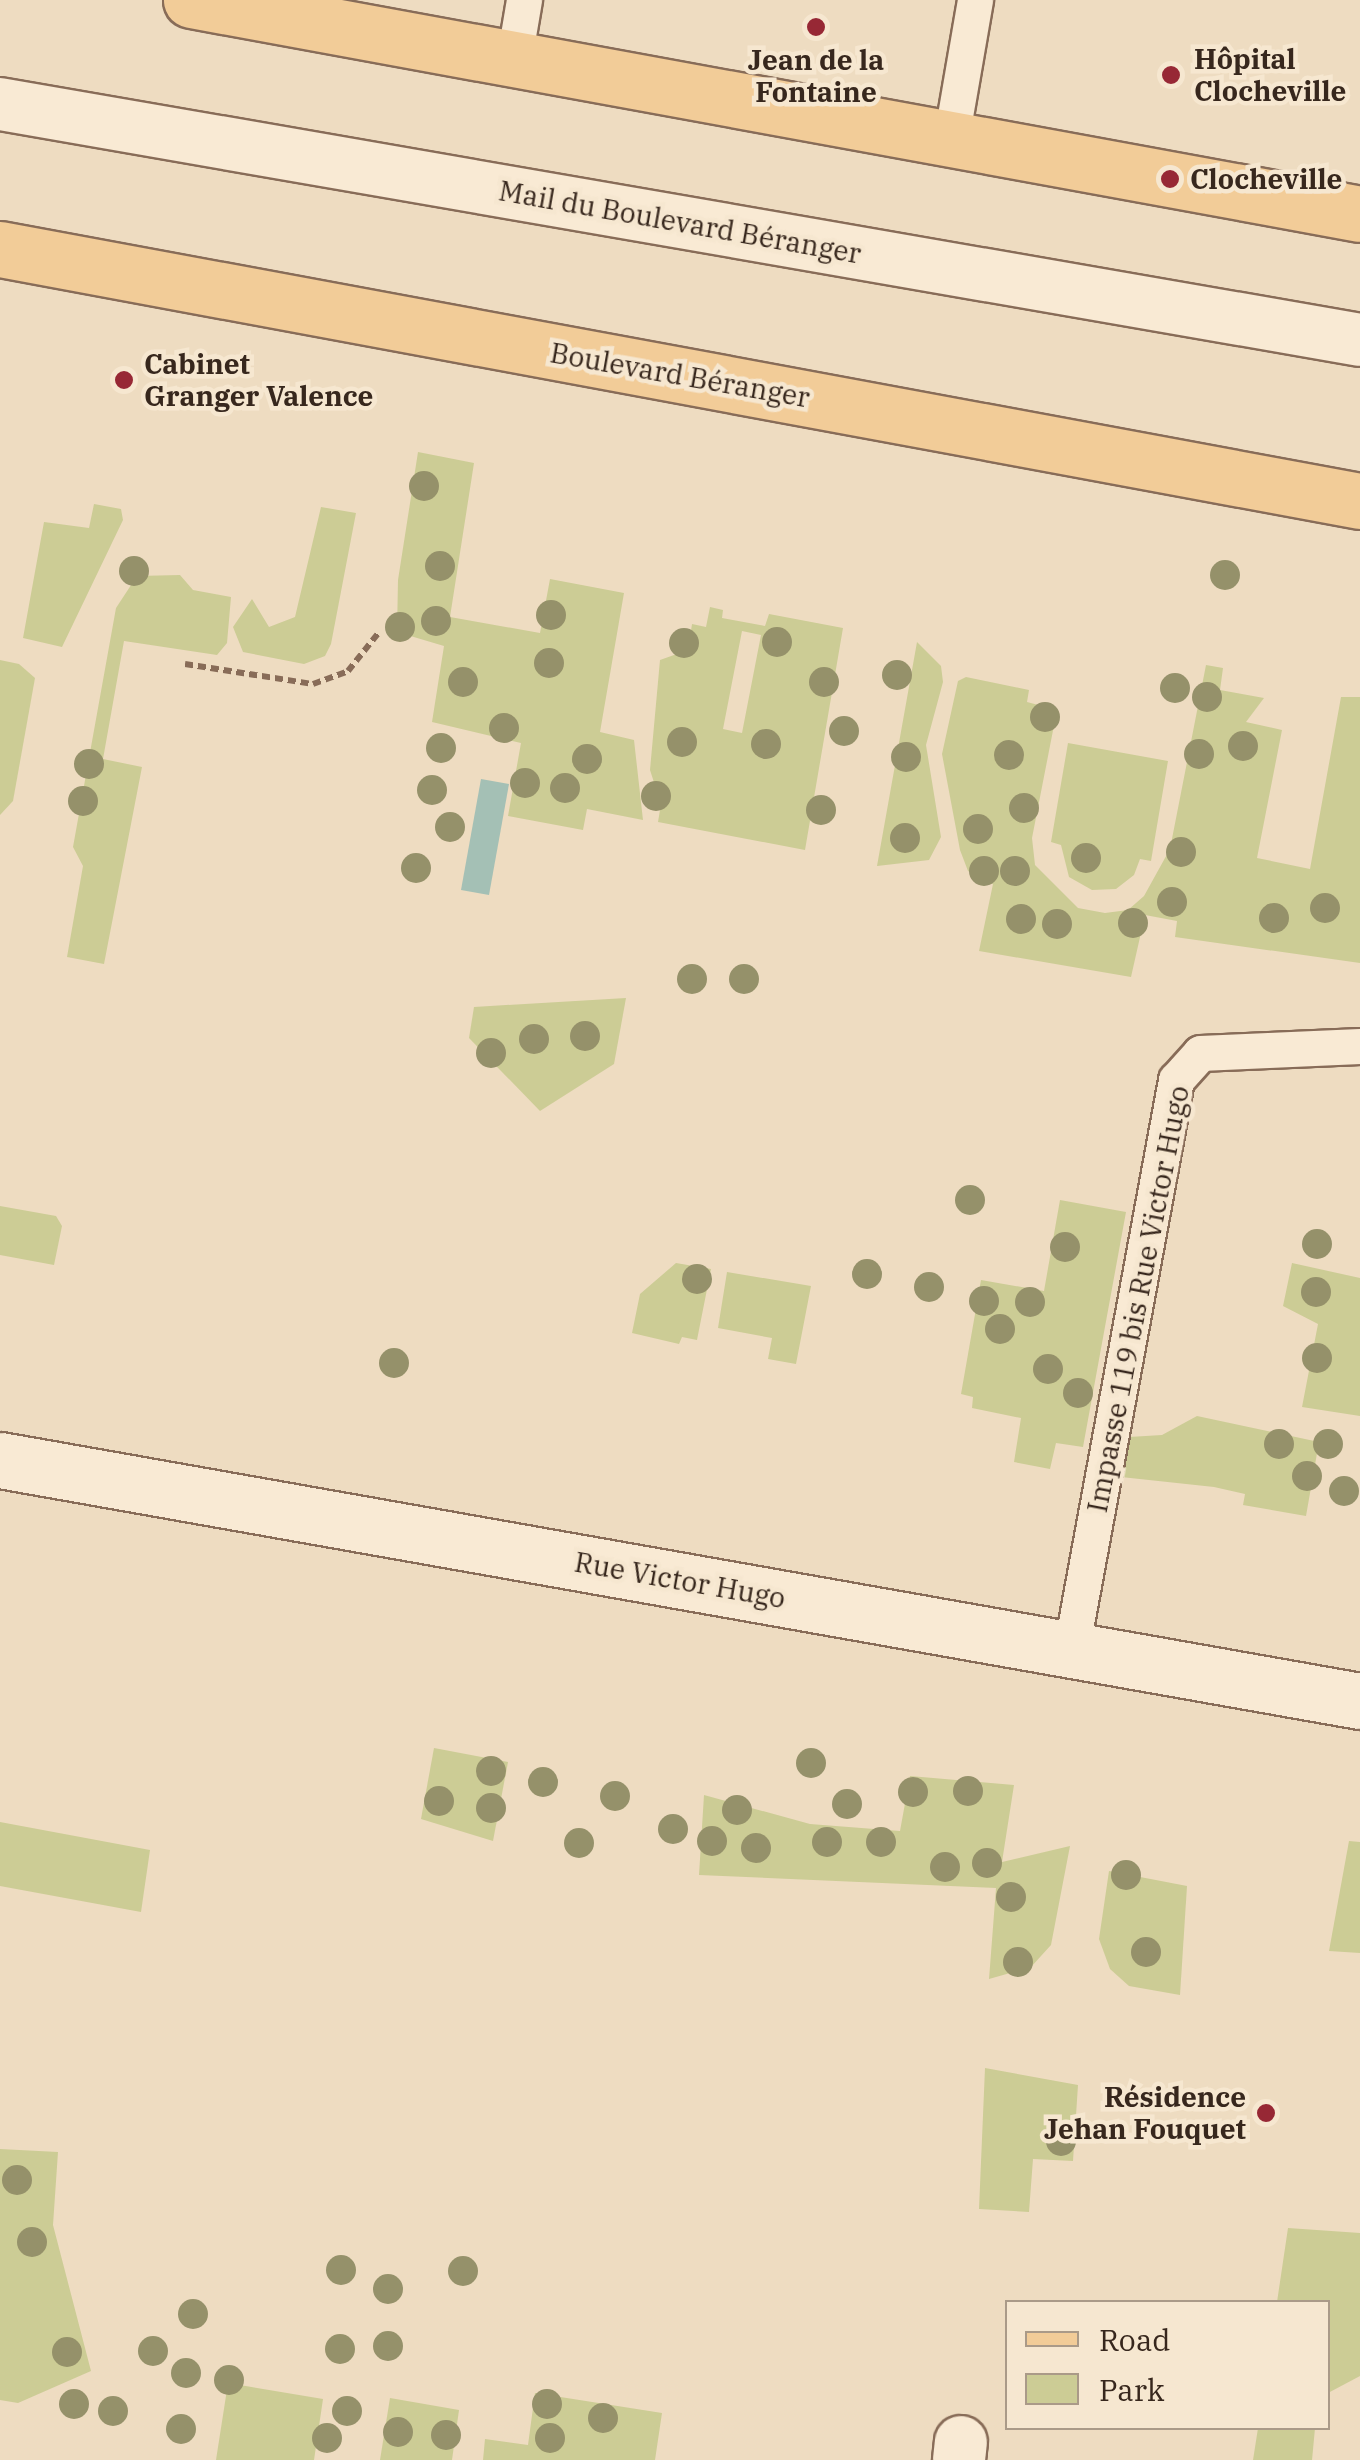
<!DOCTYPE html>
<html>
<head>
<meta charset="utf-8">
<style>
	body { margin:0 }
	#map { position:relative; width:1360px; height:2460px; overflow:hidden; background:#eedcc1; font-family:"IBM Plex Serif",serif }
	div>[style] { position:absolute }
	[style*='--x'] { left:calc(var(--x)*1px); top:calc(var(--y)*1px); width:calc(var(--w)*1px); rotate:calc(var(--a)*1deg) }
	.green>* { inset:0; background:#cccc95 }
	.water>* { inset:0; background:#a4c0b5 }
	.path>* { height:6px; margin-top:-3px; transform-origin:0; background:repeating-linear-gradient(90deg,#886c58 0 8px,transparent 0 13px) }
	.roads { filter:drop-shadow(2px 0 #886c58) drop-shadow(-2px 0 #886c58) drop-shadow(0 2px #886c58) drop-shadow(0 -2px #886c58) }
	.service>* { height:35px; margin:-17.5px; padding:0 17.5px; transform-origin:17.5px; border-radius:17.5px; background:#f9ead4 }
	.pedestrian>* { height:52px; margin:-26px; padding:0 26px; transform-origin:26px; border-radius:26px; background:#f9ead4 }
	.minor>* { height:55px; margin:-27.5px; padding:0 27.5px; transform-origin:27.5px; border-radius:27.5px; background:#f9ead4 }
	.primary>* { height:55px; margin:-27.5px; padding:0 27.5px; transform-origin:27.5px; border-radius:27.5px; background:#f2cc98 }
	.trees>* { width:30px; height:30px; margin:-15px; border-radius:50%; background:#95916a }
	.dots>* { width:28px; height:28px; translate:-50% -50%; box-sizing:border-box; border:5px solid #f6e7d0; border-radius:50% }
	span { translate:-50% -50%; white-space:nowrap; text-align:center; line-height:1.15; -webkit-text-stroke:9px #f6e7d0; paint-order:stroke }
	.poi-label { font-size:28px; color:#37271d; font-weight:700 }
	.left { translate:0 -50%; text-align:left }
	.right { translate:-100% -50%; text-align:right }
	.street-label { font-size:28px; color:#37271d }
	.legend { position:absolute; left:1005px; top:2300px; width:325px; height:130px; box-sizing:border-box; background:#f6e7d0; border:2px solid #aa9a88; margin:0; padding:12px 18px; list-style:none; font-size:30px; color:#37271d }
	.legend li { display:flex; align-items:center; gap:20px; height:50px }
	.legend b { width:50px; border:2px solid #aa9a88 }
</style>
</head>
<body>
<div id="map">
	<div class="green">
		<div style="clip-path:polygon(418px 452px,474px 463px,450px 617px,540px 633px,550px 579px,624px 593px,600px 732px,634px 740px,643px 820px,587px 809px,583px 830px,508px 816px,521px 743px,432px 722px,444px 646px,397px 632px,398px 580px)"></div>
		<div style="clip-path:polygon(94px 504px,121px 509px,123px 520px,62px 647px,23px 638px,44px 522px,89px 528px)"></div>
		<div style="clip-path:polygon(321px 507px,356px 513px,331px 644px,325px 656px,304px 664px,243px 652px,233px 627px,252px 599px,269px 627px,295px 617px)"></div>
		<div style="clip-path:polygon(180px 575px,193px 590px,231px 597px,227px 643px,217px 655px,124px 641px,103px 759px,142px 767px,104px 964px,67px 957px,83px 866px,73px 847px,116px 608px,137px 576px)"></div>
		<div style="clip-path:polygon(evenodd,710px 607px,723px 610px,722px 618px,765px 626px,769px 614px,843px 628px,805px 850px,658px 822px,661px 804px,650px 770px,660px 660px,688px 650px,692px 624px,706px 627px,710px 607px,742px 631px,761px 635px,742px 733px,723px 729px,742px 631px)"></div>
		<div style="clip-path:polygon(917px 642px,941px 666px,943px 682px,926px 745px,941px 837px,929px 860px,877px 866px)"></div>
		<div style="clip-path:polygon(0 660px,19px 664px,35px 678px,13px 801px,0 815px)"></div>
		<div style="clip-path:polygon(1206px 665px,1223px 668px,1220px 690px,1264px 698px,1246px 722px,1282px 730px,1257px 858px,1310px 869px,1341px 697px,1360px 697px,1360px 963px,1175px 937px,1177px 921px,1145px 915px,1131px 977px,979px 951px,993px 884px,968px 871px,960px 850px,942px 754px,958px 681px,966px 677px,1029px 690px,1027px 702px,1057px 710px,1032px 838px,1035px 865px,1078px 908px,1105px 913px,1128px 910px,1144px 896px,1170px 849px)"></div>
		<div style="clip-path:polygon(1068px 743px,1168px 761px,1151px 861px,1140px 859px,1134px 875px,1116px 889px,1092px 890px,1069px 877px,1061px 845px,1051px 842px)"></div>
		<div style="clip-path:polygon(626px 998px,614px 1064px,540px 1111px,469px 1038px,474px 1007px)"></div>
		<div style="clip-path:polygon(1060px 1200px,1126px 1212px,1083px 1447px,1056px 1443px,1050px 1469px,1014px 1462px,1021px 1418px,972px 1408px,973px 1397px,961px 1394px,981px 1280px,1044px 1291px)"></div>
		<div style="clip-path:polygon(0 1206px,56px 1216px,62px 1226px,54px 1265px,0 1255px)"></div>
		<div style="clip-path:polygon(676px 1263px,711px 1269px,697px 1340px,682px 1337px,679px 1344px,632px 1333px,640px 1294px)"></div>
		<div style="clip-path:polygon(1292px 1263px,1360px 1278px,1360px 1416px,1302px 1407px,1318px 1324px,1283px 1306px)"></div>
		<div style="clip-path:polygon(727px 1272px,811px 1286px,796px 1364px,768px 1359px,772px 1338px,718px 1328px)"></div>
		<div style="clip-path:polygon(1197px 1416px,1319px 1442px,1306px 1516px,1243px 1505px,1245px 1494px,1214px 1487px,1121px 1477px,1129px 1437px,1162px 1435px)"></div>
		<div style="clip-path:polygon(434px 1748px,508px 1762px,493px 1841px,421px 1819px)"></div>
		<div style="clip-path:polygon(910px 1776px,1014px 1785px,1002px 1862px,1070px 1846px,1051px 1945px,1031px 1967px,989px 1979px,996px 1888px,699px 1875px,704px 1795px,810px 1824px,900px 1831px)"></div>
		<div style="clip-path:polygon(0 1822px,150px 1850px,141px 1912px,0 1886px)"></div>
		<div style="clip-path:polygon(1349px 1841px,1360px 1842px,1360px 1953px,1329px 1951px)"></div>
		<div style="clip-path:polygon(1109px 1871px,1187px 1886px,1180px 1995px,1129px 1986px,1110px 1969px,1099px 1939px)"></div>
		<div style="clip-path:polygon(985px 2068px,1078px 2085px,1073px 2161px,1033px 2159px,1029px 2212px,979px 2209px)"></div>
		<div style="clip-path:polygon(0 2149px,58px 2152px,53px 2225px,91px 2371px,18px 2403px,0 2400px)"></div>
		<div style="clip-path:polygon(1288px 2228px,1360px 2233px,1360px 2376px,1328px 2393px,1328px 2302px,1277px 2302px)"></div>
		<div style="clip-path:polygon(228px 2383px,323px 2399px,314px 2460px,216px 2460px)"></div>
		<div style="clip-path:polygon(535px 2393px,662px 2413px,655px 2460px,483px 2460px,485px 2439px,528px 2445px)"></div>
		<div style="clip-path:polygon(390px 2398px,459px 2410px,452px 2460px,380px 2460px)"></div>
		<div style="clip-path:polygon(1258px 2428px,1315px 2428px,1312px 2460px,1253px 2460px)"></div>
	</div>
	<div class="water">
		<div style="clip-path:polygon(481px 779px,509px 784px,489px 895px,461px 890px)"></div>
	</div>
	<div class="path">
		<div style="--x:185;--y:664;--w:130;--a:8.9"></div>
		<div style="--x:313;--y:684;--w:37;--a:-20"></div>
		<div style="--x:348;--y:671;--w:51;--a:-51.3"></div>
	</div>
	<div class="roads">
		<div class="service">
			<div style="--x:514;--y:59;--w:60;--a:-80.4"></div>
			<div style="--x:951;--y:139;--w:141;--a:-80.2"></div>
			<div style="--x:1071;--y:1650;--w:580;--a:-79.56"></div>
			<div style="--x:1176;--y:1080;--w:36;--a:-48"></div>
			<div style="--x:1200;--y:1053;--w:160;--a:-2.5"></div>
		</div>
		<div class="pedestrian">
			<div style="--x:0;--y:104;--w:1380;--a:9.84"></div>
			<div style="--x:959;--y:2460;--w:18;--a:-84"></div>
		</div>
		<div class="minor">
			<div style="--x:0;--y:1460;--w:1381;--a:10.05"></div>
		</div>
		<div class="primary">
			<div style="--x:191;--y:0;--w:1188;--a:10.37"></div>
			<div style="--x:0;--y:249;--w:1383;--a:10.5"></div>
		</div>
	</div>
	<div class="trees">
		<div style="left:424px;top:486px"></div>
		<div style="left:440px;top:566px"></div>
		<div style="left:134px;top:571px"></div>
		<div style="left:1225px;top:575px"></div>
		<div style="left:551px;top:615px"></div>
		<div style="left:436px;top:621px"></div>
		<div style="left:400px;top:627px"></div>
		<div style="left:777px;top:642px"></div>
		<div style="left:684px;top:643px"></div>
		<div style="left:549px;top:663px"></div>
		<div style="left:897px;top:675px"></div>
		<div style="left:463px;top:682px"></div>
		<div style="left:824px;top:682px"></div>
		<div style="left:1175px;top:688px"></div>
		<div style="left:1207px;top:697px"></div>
		<div style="left:1045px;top:717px"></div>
		<div style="left:504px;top:728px"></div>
		<div style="left:844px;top:731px"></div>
		<div style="left:682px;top:742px"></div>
		<div style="left:766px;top:744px"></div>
		<div style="left:1243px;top:746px"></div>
		<div style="left:441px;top:748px"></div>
		<div style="left:1199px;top:754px"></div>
		<div style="left:1009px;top:755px"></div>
		<div style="left:906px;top:757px"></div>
		<div style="left:587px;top:759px"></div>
		<div style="left:89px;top:764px"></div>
		<div style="left:525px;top:783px"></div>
		<div style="left:565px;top:788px"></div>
		<div style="left:432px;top:790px"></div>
		<div style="left:656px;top:796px"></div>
		<div style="left:83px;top:801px"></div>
		<div style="left:1024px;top:808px"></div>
		<div style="left:821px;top:810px"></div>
		<div style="left:450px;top:827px"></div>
		<div style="left:978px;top:829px"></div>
		<div style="left:905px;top:838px"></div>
		<div style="left:1181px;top:852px"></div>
		<div style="left:1086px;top:858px"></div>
		<div style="left:416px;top:868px"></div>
		<div style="left:984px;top:871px"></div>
		<div style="left:1015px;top:871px"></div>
		<div style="left:1172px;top:902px"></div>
		<div style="left:1325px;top:908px"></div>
		<div style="left:1274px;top:918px"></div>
		<div style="left:1021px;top:919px"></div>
		<div style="left:1133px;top:923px"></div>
		<div style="left:1057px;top:924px"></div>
		<div style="left:692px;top:979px"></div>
		<div style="left:744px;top:979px"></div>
		<div style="left:585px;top:1036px"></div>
		<div style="left:534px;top:1039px"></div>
		<div style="left:491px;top:1053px"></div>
		<div style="left:970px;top:1200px"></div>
		<div style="left:1317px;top:1244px"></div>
		<div style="left:1065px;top:1247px"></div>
		<div style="left:867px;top:1274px"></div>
		<div style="left:697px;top:1279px"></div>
		<div style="left:929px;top:1287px"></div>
		<div style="left:1316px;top:1292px"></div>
		<div style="left:984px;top:1301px"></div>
		<div style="left:1030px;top:1302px"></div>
		<div style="left:1000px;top:1329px"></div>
		<div style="left:1317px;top:1358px"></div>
		<div style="left:394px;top:1363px"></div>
		<div style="left:1048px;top:1369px"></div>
		<div style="left:1078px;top:1393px"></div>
		<div style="left:1279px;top:1444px"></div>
		<div style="left:1328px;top:1444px"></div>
		<div style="left:1307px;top:1476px"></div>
		<div style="left:1344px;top:1491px"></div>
		<div style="left:811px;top:1763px"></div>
		<div style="left:491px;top:1771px"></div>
		<div style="left:543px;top:1782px"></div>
		<div style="left:968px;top:1791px"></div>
		<div style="left:913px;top:1792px"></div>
		<div style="left:615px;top:1796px"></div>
		<div style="left:439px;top:1801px"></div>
		<div style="left:847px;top:1804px"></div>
		<div style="left:491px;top:1808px"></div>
		<div style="left:737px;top:1810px"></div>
		<div style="left:673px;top:1829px"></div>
		<div style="left:712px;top:1841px"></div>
		<div style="left:827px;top:1842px"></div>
		<div style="left:881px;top:1842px"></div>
		<div style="left:579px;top:1843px"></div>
		<div style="left:756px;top:1848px"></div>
		<div style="left:987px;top:1863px"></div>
		<div style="left:945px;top:1867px"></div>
		<div style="left:1126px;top:1875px"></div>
		<div style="left:1011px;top:1897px"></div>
		<div style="left:1146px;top:1952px"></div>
		<div style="left:1018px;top:1962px"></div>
		<div style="left:1061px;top:2141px"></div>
		<div style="left:17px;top:2180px"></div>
		<div style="left:32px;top:2242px"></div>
		<div style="left:341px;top:2270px"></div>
		<div style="left:463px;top:2271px"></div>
		<div style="left:388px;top:2289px"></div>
		<div style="left:193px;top:2314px"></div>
		<div style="left:388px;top:2346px"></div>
		<div style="left:340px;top:2349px"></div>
		<div style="left:153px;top:2351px"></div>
		<div style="left:67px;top:2352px"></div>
		<div style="left:186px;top:2373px"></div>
		<div style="left:229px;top:2380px"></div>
		<div style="left:74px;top:2404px"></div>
		<div style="left:547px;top:2404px"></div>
		<div style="left:113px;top:2411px"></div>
		<div style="left:347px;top:2411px"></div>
		<div style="left:603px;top:2418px"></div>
		<div style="left:181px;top:2429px"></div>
		<div style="left:398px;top:2432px"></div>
		<div style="left:446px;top:2435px"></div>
		<div style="left:327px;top:2438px"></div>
		<div style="left:550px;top:2438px"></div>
	</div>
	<div class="dots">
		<div style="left:816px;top:27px;background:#972835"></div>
		<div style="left:1171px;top:75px;background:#972835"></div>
		<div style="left:1170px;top:179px;background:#972835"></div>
		<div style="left:124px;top:380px;background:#972835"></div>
		<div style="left:1266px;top:2113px;background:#972835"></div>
	</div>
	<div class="poi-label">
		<span class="left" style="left:1194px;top:75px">Hôpital<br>Clocheville</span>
		<span style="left:816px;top:76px">Jean de la<br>Fontaine</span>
		<span class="left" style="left:1190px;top:179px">Clocheville</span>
		<span class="left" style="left:144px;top:380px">Cabinet<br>Granger Valence</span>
		<span class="right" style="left:1246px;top:2113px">Résidence<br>Jehan Fouquet</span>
	</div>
	<div class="street-label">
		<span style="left:680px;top:222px;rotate:10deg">Mail du Boulevard Béranger</span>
		<span style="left:680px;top:375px;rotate:10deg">Boulevard Béranger</span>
		<span style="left:1138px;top:1299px;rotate:-79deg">Impasse 119 bis Rue Victor Hugo</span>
		<span style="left:680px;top:1580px;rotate:10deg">Rue Victor Hugo</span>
	</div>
	<ul class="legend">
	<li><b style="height:12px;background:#f2cc98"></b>Road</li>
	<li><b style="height:28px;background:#cccc95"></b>Park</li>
	</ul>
</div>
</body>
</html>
